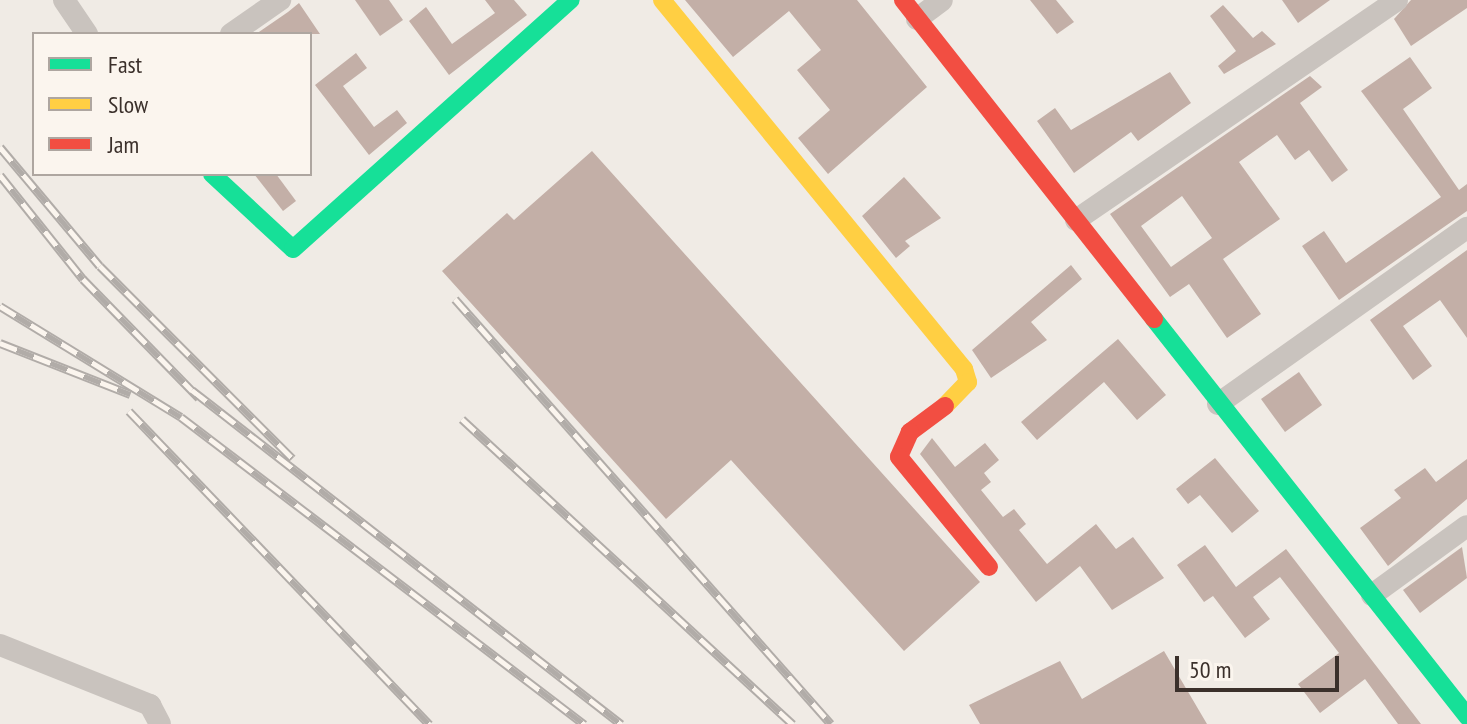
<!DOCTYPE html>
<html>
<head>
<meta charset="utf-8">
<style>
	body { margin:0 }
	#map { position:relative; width:1467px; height:724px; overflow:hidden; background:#f0ebe5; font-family:"PT Sans Narrow",sans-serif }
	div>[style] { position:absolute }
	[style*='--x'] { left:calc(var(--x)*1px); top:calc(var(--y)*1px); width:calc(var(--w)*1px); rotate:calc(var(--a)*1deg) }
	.building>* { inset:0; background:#c3afa7 }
	.street>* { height:22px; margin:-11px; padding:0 11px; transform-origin:11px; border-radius:11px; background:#c9c3be }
	.fast>* { height:18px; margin:-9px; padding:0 9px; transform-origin:9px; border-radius:9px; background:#16e098 }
	.slow>* { height:18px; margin:-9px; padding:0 9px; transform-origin:9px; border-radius:9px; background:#ffcf43 }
	.jam>* { height:18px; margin:-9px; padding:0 9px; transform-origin:9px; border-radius:9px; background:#f24e42 }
	.rail>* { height:9px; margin-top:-4.5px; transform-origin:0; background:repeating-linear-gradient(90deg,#fbf5ee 0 18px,#b1aca8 0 36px); box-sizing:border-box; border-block:2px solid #b1aca8 }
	span { translate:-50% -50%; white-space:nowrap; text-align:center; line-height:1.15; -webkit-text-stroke:6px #fbf5ee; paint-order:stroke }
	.legend { position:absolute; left:32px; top:32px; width:280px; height:144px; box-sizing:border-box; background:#fbf5ee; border:2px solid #aea6a0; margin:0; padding:10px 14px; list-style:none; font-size:24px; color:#3b302b }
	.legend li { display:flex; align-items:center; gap:16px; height:40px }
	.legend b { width:40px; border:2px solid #aea6a0 }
	.scale { position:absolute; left:1175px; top:656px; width:164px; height:36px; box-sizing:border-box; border:4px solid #3b302b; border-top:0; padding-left:10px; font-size:24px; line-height:28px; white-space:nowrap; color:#3b302b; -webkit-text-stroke:6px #fbf5ee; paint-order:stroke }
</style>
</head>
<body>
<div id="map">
	<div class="building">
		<div style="clip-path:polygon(355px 0,389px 0,403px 20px,380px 36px)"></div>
		<div style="clip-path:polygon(485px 0,514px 0,527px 15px,449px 75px,409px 21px,426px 7px,452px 44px,495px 13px)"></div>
		<div style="clip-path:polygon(685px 0,857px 0,927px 87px,828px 174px,798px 138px,830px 110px,797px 70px,821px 50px,789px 11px,733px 57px)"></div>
		<div style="clip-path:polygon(1030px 0,1056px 0,1074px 22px,1057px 34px)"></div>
		<div style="clip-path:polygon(1282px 0,1330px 0,1298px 23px)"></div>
		<div style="clip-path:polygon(1411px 0,1467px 0,1467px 8px,1411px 46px,1394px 19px)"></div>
		<div style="clip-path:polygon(299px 3px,320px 34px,256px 34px,288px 12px)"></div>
		<div style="clip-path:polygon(1223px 5px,1253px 38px,1262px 31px,1276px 44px,1224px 74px,1218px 66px,1236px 51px,1210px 16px)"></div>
		<div style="clip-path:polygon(356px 53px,367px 68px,343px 86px,374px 127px,397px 110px,407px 123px,369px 155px,315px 85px)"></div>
		<div style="clip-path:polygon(1410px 57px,1432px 88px,1403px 109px,1459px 190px,1467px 184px,1467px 211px,1339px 300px,1302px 246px,1324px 231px,1346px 263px,1441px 197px,1361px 91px)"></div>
		<div style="clip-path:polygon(1170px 72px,1191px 103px,1138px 141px,1131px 132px,1074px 173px,1037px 121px,1055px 108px,1071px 130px)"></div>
		<div style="clip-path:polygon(evenodd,1310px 76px,1322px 87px,1300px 103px,1348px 170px,1332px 182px,1309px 150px,1295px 160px,1277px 135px,1239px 162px,1280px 219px,1223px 259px,1261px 314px,1227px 338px,1189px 284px,1170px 297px,1110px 214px,1310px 76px,1182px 196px,1212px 238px,1171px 267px,1141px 226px,1182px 196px)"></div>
		<div style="clip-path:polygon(592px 151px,980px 582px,904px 651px,731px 460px,666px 519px,442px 271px,507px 213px,514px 220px)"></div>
		<div style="clip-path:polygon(254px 174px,276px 174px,296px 201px,283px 211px)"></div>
		<div style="clip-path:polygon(904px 177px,941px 218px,905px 241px,910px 246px,896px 258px,862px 216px)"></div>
		<div style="clip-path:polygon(1467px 250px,1467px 338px,1440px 300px,1403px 326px,1432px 366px,1413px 380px,1370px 320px)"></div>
		<div style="clip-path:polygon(1071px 265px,1082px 279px,1031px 322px,1047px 340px,991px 378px,972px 350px)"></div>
		<div style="clip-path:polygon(1118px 339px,1166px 395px,1137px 420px,1104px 382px,1037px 440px,1021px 422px)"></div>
		<div style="clip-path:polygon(1299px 372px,1322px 405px,1285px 432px,1261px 399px)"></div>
		<div style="clip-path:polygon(932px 438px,955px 467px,985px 443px,999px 460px,984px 473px,991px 482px,981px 490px,1003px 517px,1014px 509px,1026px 524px,1019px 530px,1047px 564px,1096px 524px,1116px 549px,1133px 537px,1164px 578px,1112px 610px,1080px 566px,1036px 602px,920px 454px)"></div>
		<div style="clip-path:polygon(1215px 458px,1259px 511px,1232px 533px,1200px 495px,1188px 504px,1176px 489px)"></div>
		<div style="clip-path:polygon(1467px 459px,1467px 499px,1388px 566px,1360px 528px,1401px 498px,1394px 490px,1425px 468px,1436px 482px)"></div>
		<div style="clip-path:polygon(1205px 545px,1236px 587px,1286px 549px,1421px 724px,1398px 724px,1365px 679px,1320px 713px,1298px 684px,1339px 653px,1280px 577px,1253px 597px,1270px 619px,1245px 638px,1213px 596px,1204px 602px,1177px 565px)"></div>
		<div style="clip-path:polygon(1462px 547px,1467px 578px,1420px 613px,1403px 590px)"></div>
		<div style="clip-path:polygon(1164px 651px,1207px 724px,980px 724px,969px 705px,1060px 661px,1082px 699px)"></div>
	</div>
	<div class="street">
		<div style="--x:64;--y:0;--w:41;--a:55.9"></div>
		<div style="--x:917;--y:19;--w:31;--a:-37"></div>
		<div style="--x:231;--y:34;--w:60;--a:-34.8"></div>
		<div style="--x:1076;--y:220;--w:389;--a:-34.4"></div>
		<div style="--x:1218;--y:404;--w:305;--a:-35.3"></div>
		<div style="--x:1372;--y:595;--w:117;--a:-36"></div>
		<div style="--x:0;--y:645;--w:162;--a:21.8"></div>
		<div style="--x:150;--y:705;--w:21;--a:62"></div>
	</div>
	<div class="fast">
		<div style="--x:212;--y:174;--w:110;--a:42.8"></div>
		<div style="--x:293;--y:249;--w:373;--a:-41.9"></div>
		<div style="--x:1154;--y:319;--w:506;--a:51.75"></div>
	</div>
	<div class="slow">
		<div style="--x:662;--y:0;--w:477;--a:50.7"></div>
		<div style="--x:964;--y:369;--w:14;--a:73"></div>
		<div style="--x:968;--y:382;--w:33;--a:134"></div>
	</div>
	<div class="jam">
		<div style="--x:903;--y:0;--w:406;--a:51.8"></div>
		<div style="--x:945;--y:406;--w:44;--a:143.4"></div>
		<div style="--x:910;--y:432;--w:27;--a:114"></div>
		<div style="--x:899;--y:457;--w:142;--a:50.7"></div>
	</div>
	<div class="rail">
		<div style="--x:0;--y:147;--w:155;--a:50"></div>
		<div style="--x:100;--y:266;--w:272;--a:45"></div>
		<div style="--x:0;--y:175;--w:133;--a:51.4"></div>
		<div style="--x:83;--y:279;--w:166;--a:45.7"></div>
		<div style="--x:455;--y:299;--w:567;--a:48.5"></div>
		<div style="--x:0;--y:306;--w:212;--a:31.5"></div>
		<div style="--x:181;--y:417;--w:507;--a:37.3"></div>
		<div style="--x:0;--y:343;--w:140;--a:21.4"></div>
		<div style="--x:192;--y:390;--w:544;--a:37.9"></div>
		<div style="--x:129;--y:411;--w:434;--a:46.2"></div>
		<div style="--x:462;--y:419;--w:450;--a:42.7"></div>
	</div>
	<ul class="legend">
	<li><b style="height:10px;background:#16e098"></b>Fast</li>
	<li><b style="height:10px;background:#ffcf43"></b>Slow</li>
	<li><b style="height:10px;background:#f24e42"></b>Jam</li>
	</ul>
	<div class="scale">50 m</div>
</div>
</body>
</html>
